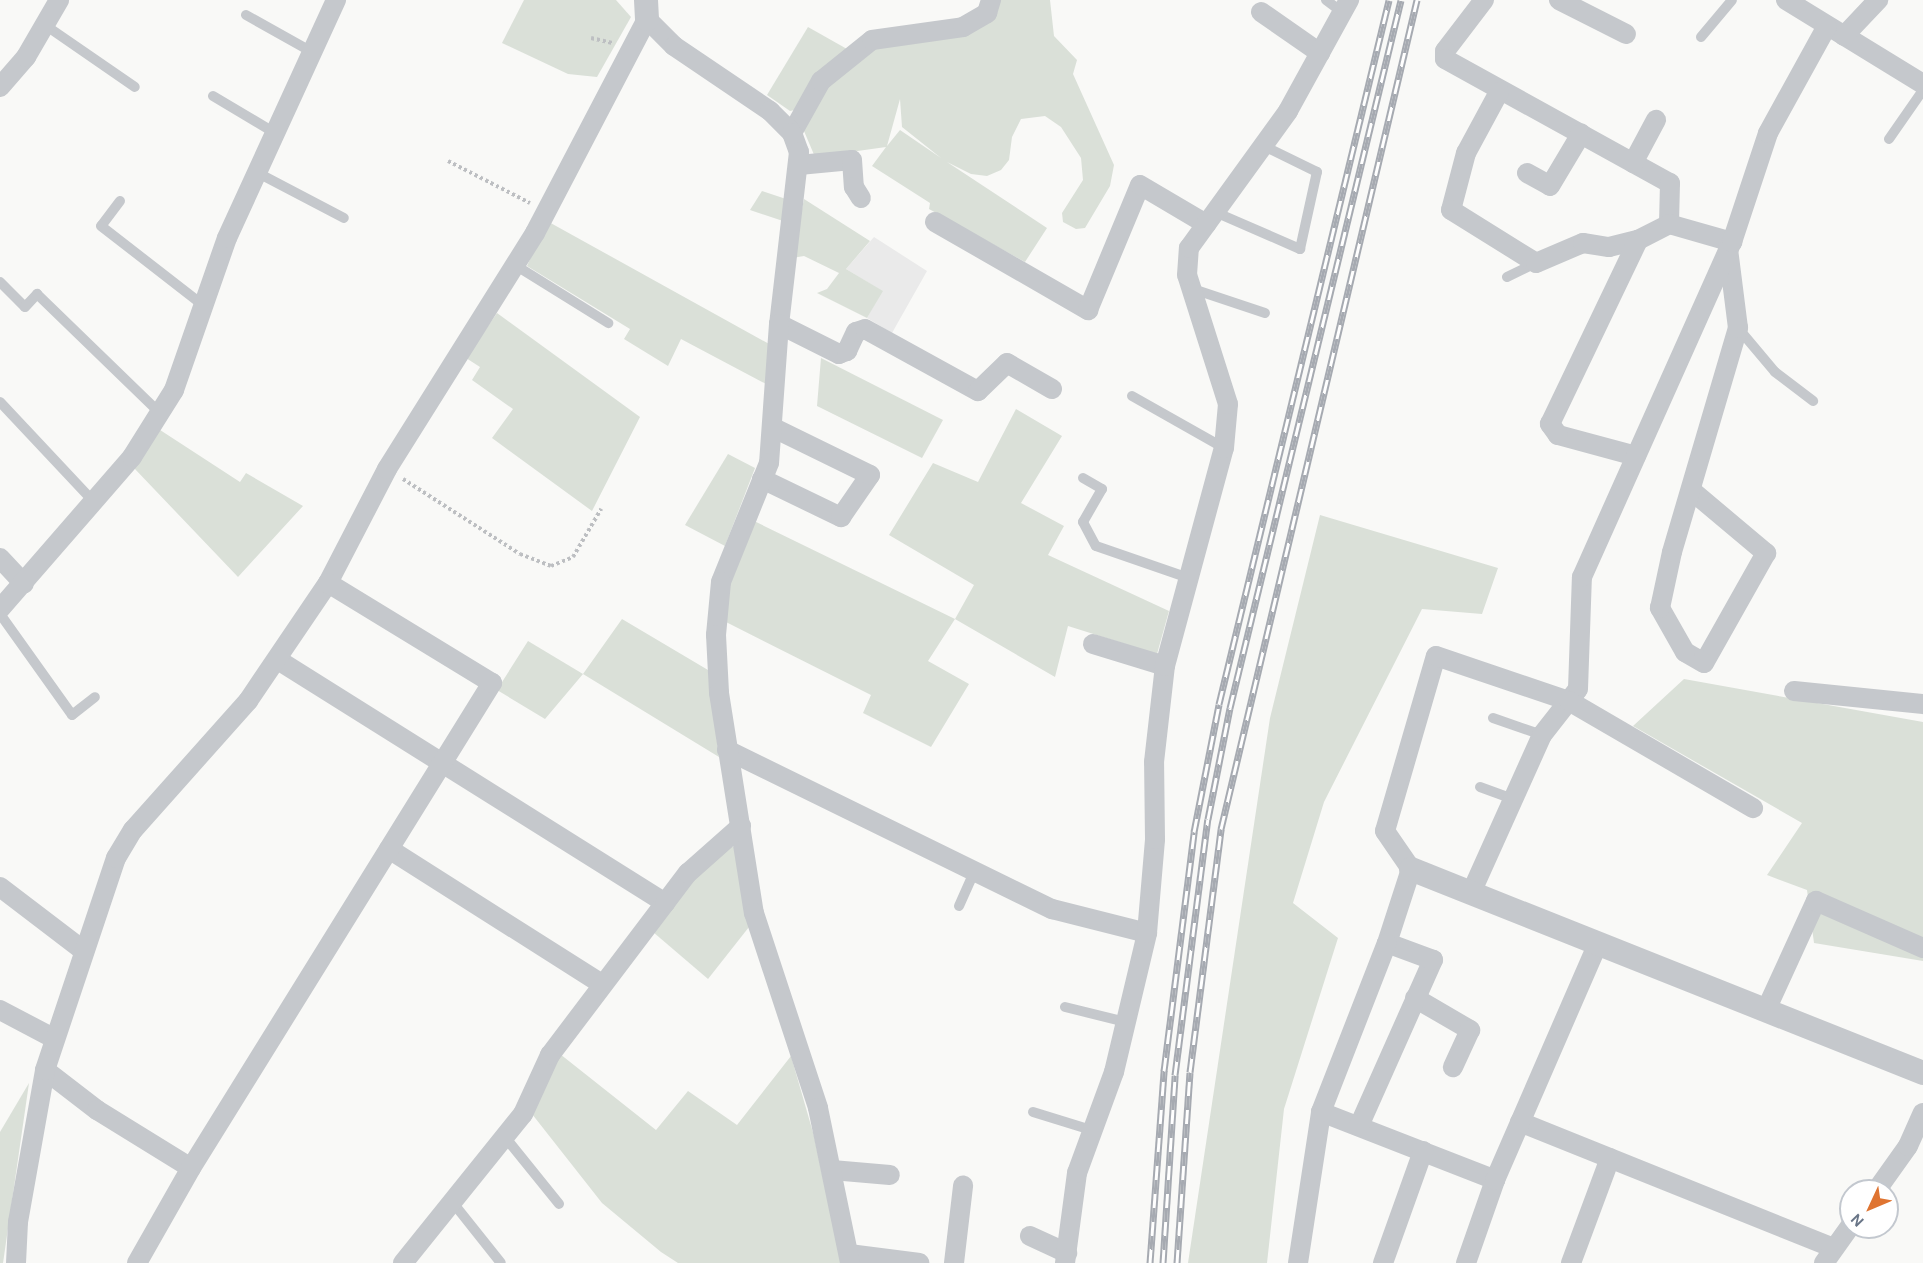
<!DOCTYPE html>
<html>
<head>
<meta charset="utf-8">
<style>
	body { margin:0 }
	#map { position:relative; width:1923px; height:1263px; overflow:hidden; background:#f9f9f7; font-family:Karla,sans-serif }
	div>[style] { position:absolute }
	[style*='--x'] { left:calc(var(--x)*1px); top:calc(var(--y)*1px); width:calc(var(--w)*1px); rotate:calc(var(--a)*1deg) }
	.built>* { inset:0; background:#eaeaea }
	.green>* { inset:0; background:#dae0d8 }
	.path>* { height:4px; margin-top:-2px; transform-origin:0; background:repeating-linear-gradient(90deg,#bdbfc2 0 3px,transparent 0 6px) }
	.service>* { height:10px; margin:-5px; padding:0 5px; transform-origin:5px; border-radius:5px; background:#c5c8cc }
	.minor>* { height:20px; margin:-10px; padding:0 10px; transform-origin:10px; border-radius:10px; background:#c5c8cc }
	.tertiary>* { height:24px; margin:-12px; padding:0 12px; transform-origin:12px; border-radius:12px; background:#c5c8cc }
	.rail>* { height:7px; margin-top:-3.5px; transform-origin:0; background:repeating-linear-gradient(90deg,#fff 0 14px,#a6aab1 0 28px); box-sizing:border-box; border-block:2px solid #a6aab1 }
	span { translate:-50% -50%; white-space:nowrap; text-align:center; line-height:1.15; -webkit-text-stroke:6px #fff; paint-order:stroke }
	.north { position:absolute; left:1839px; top:1179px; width:60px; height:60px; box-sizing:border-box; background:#fff; border:2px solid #c3c8cf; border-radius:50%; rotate:226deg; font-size:16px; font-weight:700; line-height:24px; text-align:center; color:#697587 }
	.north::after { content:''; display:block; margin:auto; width:21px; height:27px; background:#df7431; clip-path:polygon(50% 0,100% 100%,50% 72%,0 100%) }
</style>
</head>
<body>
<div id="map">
	<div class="built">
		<div style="clip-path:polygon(874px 237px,927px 271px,892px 333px,867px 318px,882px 291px,846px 269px)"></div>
	</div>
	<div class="green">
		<div style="clip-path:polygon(524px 0,616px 0,631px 17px,597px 77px,568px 74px,502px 43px)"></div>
		<div style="clip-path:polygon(evenodd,998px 0,1050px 0,1054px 36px,1077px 60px,1073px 74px,1114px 165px,1110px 186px,1085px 228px,1076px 229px,1063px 222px,1062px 213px,1083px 180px,1081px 158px,1061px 127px,1045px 116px,1021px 119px,1012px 137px,1009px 160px,1001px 170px,987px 176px,971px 174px,947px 162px,1047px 228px,1025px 262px,929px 209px,930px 203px,872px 166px,886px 147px,815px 157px,801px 124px,824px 83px,883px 42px,922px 39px,998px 0,900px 99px,902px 127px,941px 158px,900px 130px,887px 146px,900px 99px)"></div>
		<div style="clip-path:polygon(808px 27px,847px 49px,799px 109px,790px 111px,767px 95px)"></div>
		<div style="clip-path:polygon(762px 191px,786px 199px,783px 221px,750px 210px)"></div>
		<div style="clip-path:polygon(804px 199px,870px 241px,846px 269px,883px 291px,867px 318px,817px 293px,827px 289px,839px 273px,804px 256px,792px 258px)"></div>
		<div style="clip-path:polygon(547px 221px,771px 345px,768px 385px,681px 339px,668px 366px,624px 339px,630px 329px,527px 266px)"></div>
		<div style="clip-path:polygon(497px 313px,640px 417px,592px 511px,492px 438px,513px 409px,472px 380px,480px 367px,466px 358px)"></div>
		<div style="clip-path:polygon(821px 358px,943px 420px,922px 458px,817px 406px)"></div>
		<div style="clip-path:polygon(1016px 409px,1062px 436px,1021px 503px,1064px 526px,1048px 555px,1169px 611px,1157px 654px,1068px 626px,1055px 677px,955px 619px,928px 661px,969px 684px,931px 747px,863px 713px,871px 695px,724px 621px,730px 583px,752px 520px,955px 619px,974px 585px,889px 535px,933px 463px,978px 482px)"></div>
		<div style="clip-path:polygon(157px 428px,240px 482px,246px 473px,303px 506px,238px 577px,134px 468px)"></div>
		<div style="clip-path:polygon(728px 454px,755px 468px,725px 546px,685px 525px)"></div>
		<div style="clip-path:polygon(1320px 515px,1498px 568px,1482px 614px,1422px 609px,1324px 802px,1293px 903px,1338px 938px,1284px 1109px,1267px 1263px,1188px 1263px,1270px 718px)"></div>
		<div style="clip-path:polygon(622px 619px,708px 670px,719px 757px,583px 674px,545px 719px,497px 690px,528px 641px,583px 674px)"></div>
		<div style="clip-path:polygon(1684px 679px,1923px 722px,1923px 961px,1814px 943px,1807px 890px,1767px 875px,1802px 823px,1633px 726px)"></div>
		<div style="clip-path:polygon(729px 845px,736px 848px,749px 927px,708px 979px,653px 932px,688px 882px)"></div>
		<div style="clip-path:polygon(560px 1054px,656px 1130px,688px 1091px,737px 1125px,791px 1056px,814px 1136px,841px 1263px,678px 1263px,661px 1252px,602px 1203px,532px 1114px)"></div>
		<div style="clip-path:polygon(29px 1083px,3px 1263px,0 1263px,0 1132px)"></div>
	</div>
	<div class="path">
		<div style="--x:591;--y:38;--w:22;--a:13"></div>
		<div style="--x:448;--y:161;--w:92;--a:27.1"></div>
		<div style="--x:403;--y:479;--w:139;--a:32.7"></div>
		<div style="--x:520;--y:554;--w:33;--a:21"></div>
		<div style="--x:551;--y:566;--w:24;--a:-22"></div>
		<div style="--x:573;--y:557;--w:56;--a:-59.7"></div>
	</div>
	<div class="service">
		<div style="--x:1326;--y:0;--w:20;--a:37"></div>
		<div style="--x:246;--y:15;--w:76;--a:29.3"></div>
		<div style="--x:45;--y:25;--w:109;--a:34.6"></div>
		<div style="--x:1701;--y:37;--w:48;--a:-50"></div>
		<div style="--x:213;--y:96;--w:72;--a:30.8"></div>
		<div style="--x:1889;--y:139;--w:60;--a:-55.2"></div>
		<div style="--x:256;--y:172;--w:99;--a:27.6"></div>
		<div style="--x:120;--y:201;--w:31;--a:127"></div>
		<div style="--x:101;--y:226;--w:130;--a:37.8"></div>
		<div style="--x:1215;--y:212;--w:93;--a:23.5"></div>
		<div style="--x:1300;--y:249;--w:79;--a:-77.6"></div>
		<div style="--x:1317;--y:172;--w:61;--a:-153.9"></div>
		<div style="--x:515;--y:265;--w:110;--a:31.9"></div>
		<div style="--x:1507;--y:277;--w:32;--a:-26"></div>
		<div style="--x:0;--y:282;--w:35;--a:45"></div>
		<div style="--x:25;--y:307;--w:18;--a:-47"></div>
		<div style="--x:37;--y:294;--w:171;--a:44.1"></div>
		<div style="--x:1190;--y:288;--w:79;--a:18.4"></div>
		<div style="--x:1738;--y:328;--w:57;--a:49.9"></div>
		<div style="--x:1775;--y:372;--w:48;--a:37.3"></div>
		<div style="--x:1132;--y:396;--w:106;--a:29.5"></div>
		<div style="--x:0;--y:402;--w:136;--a:46.8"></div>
		<div style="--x:1083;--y:478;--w:22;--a:30"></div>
		<div style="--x:1102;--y:489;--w:38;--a:120"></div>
		<div style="--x:1083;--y:522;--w:27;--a:62"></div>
		<div style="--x:1096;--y:546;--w:98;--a:19"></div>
		<div style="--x:0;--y:614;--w:124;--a:54.5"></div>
		<div style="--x:72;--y:715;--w:29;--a:-38"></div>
		<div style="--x:1493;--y:718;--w:52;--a:19.1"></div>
		<div style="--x:1480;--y:787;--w:35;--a:20"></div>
		<div style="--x:959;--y:906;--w:36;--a:-66"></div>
		<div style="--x:1065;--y:1007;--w:63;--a:13.8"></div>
		<div style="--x:1033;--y:1112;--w:61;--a:17.2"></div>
		<div style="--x:505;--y:1137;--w:86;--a:51.1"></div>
		<div style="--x:454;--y:1204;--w:75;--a:51.5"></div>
	</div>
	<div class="minor">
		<div style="--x:1484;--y:0;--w:64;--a:127.4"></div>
		<div style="--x:1445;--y:51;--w:8;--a:90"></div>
		<div style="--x:1445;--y:59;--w:257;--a:28.9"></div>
		<div style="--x:1670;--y:183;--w:41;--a:91.4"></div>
		<div style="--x:1559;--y:0;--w:75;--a:26.9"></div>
		<div style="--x:1786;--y:0;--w:161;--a:31.5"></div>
		<div style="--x:1261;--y:12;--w:72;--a:34.8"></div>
		<div style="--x:1844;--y:36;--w:50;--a:-46.6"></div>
		<div style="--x:0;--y:87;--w:40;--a:-49"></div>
		<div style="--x:26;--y:57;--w:66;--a:-59.9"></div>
		<div style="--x:1499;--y:92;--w:69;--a:118.4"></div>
		<div style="--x:1466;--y:153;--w:59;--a:104.7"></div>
		<div style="--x:1451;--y:210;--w:100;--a:31.9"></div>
		<div style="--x:1536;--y:263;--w:51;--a:-23.1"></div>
		<div style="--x:1583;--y:243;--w:26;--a:9"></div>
		<div style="--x:1609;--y:247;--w:30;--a:-14"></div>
		<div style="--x:1638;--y:240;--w:35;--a:-27"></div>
		<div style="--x:1669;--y:224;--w:66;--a:15.9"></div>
		<div style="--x:792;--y:133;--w:60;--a:-60.9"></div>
		<div style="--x:821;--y:81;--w:65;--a:-38.8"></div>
		<div style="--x:872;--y:40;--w:92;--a:-8.1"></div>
		<div style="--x:963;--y:27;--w:28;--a:-30"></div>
		<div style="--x:987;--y:13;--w:14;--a:-73"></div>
		<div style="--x:1633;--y:163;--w:49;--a:-61.9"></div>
		<div style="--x:799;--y:165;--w:53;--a:-5.4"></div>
		<div style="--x:852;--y:160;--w:27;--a:86"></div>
		<div style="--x:854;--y:187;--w:13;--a:58"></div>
		<div style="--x:1527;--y:173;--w:26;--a:29"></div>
		<div style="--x:1550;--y:186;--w:61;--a:-59.2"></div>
		<div style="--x:935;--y:222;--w:177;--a:29.9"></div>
		<div style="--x:1088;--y:310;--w:135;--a:-67.4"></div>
		<div style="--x:1140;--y:185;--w:77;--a:30.6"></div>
		<div style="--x:779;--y:324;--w:67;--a:26.6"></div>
		<div style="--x:839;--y:354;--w:9;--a:-21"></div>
		<div style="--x:847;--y:351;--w:21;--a:-65"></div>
		<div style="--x:856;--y:332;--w:9;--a:-18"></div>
		<div style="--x:865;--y:329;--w:129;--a:28.8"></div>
		<div style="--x:978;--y:391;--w:40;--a:-44"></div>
		<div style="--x:1007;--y:363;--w:52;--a:30"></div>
		<div style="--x:1636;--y:456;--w:81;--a:-164.9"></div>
		<div style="--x:1558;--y:435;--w:14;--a:-126"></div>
		<div style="--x:1550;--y:424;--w:204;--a:-64.4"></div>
		<div style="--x:762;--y:479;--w:88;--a:25.7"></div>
		<div style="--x:841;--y:517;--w:51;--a:-55.4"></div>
		<div style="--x:870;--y:475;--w:107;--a:-153.9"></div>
		<div style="--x:1692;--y:491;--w:97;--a:40"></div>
		<div style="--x:1766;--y:553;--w:126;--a:119.4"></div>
		<div style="--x:1704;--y:663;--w:22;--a:-150"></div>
		<div style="--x:1685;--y:652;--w:51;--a:-119.6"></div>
		<div style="--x:1660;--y:608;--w:57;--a:-77.9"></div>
		<div style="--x:1672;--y:552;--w:234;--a:-73.6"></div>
		<div style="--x:1738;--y:328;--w:80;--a:-97.2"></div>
		<div style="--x:0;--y:558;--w:35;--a:47"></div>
		<div style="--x:0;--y:609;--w:201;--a:-49"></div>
		<div style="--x:132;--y:457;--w:79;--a:-57.9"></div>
		<div style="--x:174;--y:390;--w:161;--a:-70.8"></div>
		<div style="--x:227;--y:238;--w:262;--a:-65.4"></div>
		<div style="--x:1093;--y:644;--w:75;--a:17"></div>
		<div style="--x:278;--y:660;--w:457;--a:32.1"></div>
		<div style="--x:1794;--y:691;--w:130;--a:5.8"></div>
		<div style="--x:727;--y:750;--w:362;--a:26.1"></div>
		<div style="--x:1052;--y:909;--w:98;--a:14.2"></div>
		<div style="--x:389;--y:849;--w:252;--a:32.4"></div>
		<div style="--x:0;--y:887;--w:106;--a:37.3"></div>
		<div style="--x:1471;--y:893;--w:173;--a:-65.8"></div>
		<div style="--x:1542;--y:735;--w:58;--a:-52"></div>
		<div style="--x:1578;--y:689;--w:112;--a:-88"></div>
		<div style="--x:1582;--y:577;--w:367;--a:-65.9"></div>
		<div style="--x:1732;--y:242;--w:115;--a:-71.7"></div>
		<div style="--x:1768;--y:133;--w:122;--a:-61.1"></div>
		<div style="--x:1415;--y:998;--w:64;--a:30.2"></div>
		<div style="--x:1470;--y:1030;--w:41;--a:114.7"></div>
		<div style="--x:0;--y:1010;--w:62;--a:27.8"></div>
		<div style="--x:1766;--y:1010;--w:120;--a:-65.4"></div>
		<div style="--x:1816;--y:901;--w:117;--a:23.7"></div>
		<div style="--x:45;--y:1070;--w:66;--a:37.6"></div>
		<div style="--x:97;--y:1110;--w:110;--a:31.7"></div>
		<div style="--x:1321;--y:1112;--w:187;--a:21.3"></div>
		<div style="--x:1520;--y:1122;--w:338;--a:21.9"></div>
		<div style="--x:1359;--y:1126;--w:182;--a:-66"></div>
		<div style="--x:1433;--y:960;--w:49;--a:-159.7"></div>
		<div style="--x:1387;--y:943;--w:78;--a:-72"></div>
		<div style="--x:1411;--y:869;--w:46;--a:-124.4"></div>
		<div style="--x:1385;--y:831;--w:182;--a:-73.8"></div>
		<div style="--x:1436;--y:656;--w:140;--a:18.7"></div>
		<div style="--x:1569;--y:701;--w:213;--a:30.2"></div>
		<div style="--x:832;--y:1170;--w:58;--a:4.9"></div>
		<div style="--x:1876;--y:1191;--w:55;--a:-54.6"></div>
		<div style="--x:1908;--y:1146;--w:36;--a:-66"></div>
		<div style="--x:1030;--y:1236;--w:41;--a:24.7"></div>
		<div style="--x:849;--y:1254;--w:71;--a:7.3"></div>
		<div style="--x:16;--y:1263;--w:41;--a:-87.2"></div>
		<div style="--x:18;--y:1222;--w:154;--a:-79.9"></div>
		<div style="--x:45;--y:1070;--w:224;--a:-71.5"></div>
		<div style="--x:116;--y:858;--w:33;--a:-59"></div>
		<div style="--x:133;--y:830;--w:173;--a:-48.3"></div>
		<div style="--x:248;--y:701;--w:143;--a:-55.9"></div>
		<div style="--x:328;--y:583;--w:128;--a:-62.6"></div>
		<div style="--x:387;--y:469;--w:279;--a:-57.9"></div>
		<div style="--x:535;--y:233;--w:242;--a:-62.4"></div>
		<div style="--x:647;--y:19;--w:38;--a:45"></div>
		<div style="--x:674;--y:46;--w:116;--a:34.1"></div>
		<div style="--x:770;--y:111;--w:31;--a:45"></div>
		<div style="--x:792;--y:133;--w:20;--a:70"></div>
		<div style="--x:799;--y:152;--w:173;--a:96.6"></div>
		<div style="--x:779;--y:324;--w:139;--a:94.1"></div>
		<div style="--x:769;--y:463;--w:128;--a:112"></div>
		<div style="--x:721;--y:582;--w:53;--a:95.4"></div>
		<div style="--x:716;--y:635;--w:58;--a:87"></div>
		<div style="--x:719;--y:693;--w:223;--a:81"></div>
		<div style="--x:754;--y:913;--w:205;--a:71.8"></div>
		<div style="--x:818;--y:1108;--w:158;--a:78.3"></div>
		<div style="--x:137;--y:1263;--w:109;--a:-60.4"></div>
		<div style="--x:191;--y:1168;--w:571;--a:-58.18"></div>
		<div style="--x:492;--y:683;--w:192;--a:-148.6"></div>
		<div style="--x:403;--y:1263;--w:191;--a:-51.2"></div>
		<div style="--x:523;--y:1114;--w:65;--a:-65.4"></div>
		<div style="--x:550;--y:1055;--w:191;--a:-52.9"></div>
		<div style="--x:665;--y:903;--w:38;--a:-53"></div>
		<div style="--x:688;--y:873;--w:71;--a:-41.6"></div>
		<div style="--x:954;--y:1263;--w:78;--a:-83.3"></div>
		<div style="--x:1065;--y:1263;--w:91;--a:-82.4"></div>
		<div style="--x:1077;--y:1173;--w:108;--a:-69.9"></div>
		<div style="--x:1114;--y:1072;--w:143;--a:-76.6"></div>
		<div style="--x:1147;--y:933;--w:94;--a:-85.1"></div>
		<div style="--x:1155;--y:839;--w:77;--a:-90.7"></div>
		<div style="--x:1154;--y:762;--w:97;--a:-83.5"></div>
		<div style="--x:1165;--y:666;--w:226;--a:-74.9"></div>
		<div style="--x:1224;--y:448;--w:44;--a:-84.8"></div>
		<div style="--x:1228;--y:404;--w:135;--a:-107.6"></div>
		<div style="--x:1187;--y:275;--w:27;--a:-86"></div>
		<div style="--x:1189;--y:248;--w:169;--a:-54.1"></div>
		<div style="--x:1288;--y:111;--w:127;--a:-61.2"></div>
		<div style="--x:1298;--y:1263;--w:153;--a:-81.3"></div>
		<div style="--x:1321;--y:1112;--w:181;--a:-68.7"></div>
		<div style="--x:1383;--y:1263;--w:119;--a:-70.3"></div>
		<div style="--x:1466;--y:1263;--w:88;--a:-70.7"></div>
		<div style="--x:1495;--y:1180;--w:258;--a:-66.5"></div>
		<div style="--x:1571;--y:1263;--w:112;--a:-69.6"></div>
		<div style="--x:1824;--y:1263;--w:47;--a:-54.6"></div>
	</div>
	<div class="tertiary">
		<div style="--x:646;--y:0;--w:19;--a:87"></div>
		<div style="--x:1411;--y:869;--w:551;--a:21.72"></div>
	</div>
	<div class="rail">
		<div style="--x:1150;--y:1263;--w:193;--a:-85.8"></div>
		<div style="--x:1164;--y:1071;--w:241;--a:-82.8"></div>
		<div style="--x:1194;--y:832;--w:130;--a:-78.9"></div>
		<div style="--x:1219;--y:704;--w:724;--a:-76.42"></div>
		<div style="--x:1163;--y:1263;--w:188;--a:-86.3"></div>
		<div style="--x:1175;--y:1075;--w:258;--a:-82.7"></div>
		<div style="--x:1208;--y:819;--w:113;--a:-78.8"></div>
		<div style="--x:1230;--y:708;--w:728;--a:-76.42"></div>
		<div style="--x:1177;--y:1263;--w:191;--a:-86.1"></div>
		<div style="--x:1190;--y:1072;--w:245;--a:-82.7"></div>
		<div style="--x:1221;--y:829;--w:852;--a:-76.7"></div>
	</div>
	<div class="north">N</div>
</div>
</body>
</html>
